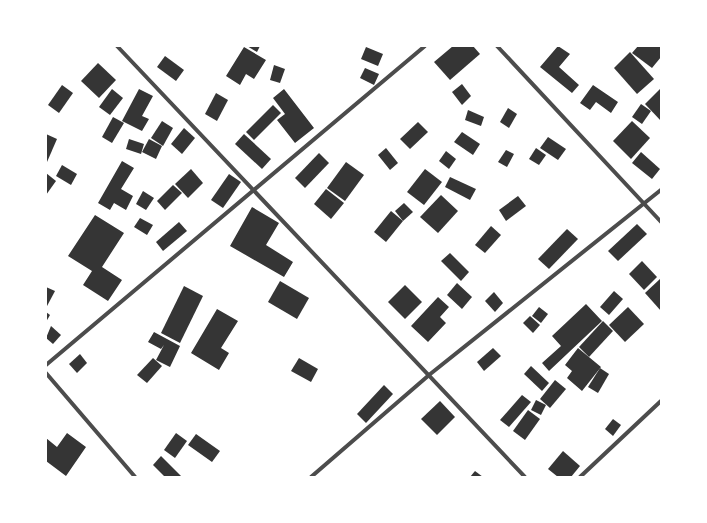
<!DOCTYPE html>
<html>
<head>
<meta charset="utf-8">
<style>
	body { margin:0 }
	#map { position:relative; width:707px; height:523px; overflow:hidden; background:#fff; font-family:Helvetica,sans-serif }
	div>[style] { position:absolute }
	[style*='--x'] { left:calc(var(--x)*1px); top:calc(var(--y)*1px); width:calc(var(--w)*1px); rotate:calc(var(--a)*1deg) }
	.building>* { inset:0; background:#353535 }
	.minor>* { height:4px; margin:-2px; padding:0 2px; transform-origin:2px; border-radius:2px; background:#4c4c4c }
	span { translate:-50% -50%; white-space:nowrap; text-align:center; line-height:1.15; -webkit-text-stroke:4px #fff; paint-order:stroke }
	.frame { position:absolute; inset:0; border:47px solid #fff; pointer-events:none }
</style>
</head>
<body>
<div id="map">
	<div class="building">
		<div style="clip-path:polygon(247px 46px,260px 46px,257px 52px)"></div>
		<div style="clip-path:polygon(453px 46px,473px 46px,480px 54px,450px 80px,434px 62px)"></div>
		<div style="clip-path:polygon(558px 46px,570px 54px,559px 67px,579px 85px,572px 93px,540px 67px)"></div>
		<div style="clip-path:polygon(638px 46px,661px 46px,661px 57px,652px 68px,632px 53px)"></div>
		<div style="clip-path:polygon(244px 47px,266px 60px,254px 79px,246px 74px,240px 85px,226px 76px)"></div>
		<div style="clip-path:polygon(366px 47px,383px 54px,378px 66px,361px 59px)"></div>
		<div style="clip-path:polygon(630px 52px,654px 79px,637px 94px,614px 68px)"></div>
		<div style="clip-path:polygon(165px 56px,184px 70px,176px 81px,157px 67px)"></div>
		<div style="clip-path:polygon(98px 63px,116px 80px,99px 98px,81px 81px)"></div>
		<div style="clip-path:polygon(274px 65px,285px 69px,280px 83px,270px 80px)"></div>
		<div style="clip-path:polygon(365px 68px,379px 74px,374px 85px,360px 78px)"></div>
		<div style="clip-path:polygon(462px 84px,471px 96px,462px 105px,452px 92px)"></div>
		<div style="clip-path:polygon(62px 85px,73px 93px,59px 113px,48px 105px)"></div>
		<div style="clip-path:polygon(593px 85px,618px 102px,611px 113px,596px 102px,590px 110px,580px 103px)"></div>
		<div style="clip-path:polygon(661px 88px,661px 121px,645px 104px)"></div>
		<div style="clip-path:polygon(112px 89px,123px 98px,110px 115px,99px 107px)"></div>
		<div style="clip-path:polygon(139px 89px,153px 96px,142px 116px,149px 119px,142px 131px,122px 121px)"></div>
		<div style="clip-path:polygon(284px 89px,314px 128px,295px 143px,277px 120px,285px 114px,273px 98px)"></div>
		<div style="clip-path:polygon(216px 93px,228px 100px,217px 121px,205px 114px)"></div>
		<div style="clip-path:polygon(641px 104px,651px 111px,642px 124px,632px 117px)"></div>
		<div style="clip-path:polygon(273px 105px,281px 113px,254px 140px,246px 132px)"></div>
		<div style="clip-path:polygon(508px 108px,517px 114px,509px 128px,500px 122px)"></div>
		<div style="clip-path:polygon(468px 110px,484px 117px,481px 126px,465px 120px)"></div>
		<div style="clip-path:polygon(113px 117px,124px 123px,112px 143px,102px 137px)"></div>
		<div style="clip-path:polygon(162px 121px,173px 128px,163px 146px,151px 138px)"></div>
		<div style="clip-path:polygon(632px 121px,650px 138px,631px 159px,613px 141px)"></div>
		<div style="clip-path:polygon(418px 122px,428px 132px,410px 149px,400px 139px)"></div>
		<div style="clip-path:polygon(184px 128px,195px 138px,182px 154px,171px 144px)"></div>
		<div style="clip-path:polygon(462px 132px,480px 144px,473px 155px,454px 142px)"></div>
		<div style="clip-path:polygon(46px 134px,57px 139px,47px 162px,46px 161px)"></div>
		<div style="clip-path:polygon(244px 134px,271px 159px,262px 169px,235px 144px)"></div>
		<div style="clip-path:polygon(548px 137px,566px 149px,558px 160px,540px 148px)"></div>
		<div style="clip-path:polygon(129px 139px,144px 144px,141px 154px,126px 149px)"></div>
		<div style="clip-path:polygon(149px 139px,162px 146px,156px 159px,142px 152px)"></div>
		<div style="clip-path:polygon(386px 148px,398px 163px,390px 170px,378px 155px)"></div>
		<div style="clip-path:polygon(536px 148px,546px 155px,539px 165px,529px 159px)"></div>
		<div style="clip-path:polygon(506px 150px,514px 154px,507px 167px,498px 162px)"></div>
		<div style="clip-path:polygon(446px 151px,456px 159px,449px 169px,439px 161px)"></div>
		<div style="clip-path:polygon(641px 152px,660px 169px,652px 179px,632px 163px)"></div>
		<div style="clip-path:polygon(319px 153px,329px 163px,305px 188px,295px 178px)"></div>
		<div style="clip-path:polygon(122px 161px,134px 168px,121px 189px,133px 196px,126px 210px,114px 203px,110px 210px,98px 203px)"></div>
		<div style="clip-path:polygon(346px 162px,364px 175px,345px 201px,327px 188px)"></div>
		<div style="clip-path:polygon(62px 165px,77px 174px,71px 185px,56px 176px)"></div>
		<div style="clip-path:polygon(191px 169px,203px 183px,188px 198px,175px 184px)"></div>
		<div style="clip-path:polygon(425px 169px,442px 182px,424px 205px,407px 192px)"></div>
		<div style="clip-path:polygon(46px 173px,56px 181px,46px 195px)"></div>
		<div style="clip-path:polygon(229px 174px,241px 182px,223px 208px,211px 200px)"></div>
		<div style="clip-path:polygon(450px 177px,476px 189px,470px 200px,445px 187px)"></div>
		<div style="clip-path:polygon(173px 185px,182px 193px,165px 210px,157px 201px)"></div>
		<div style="clip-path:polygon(326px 189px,344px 203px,331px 219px,314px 204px)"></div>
		<div style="clip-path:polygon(143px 191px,154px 198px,146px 210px,136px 204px)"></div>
		<div style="clip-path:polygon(441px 195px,458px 211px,438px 233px,420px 217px)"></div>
		<div style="clip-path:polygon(518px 196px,526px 206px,506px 221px,499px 210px)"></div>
		<div style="clip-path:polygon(404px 203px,413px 212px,403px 221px,395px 211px)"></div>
		<div style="clip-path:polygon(252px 207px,279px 223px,266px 245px,293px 262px,284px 277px,230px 246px)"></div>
		<div style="clip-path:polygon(391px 211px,403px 221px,386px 242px,374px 232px)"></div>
		<div style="clip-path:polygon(95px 215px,124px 233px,102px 267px,122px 280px,108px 301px,83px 285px,92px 271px,68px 256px)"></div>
		<div style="clip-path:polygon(140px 218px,153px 225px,147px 235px,134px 227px)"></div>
		<div style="clip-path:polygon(179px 222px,187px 231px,163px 251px,156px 242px)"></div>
		<div style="clip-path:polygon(637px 224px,647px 234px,618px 261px,608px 251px)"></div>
		<div style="clip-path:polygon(491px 226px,501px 235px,485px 253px,475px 245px)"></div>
		<div style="clip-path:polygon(567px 229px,578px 239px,549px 269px,538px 259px)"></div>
		<div style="clip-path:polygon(450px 253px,469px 272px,461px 281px,441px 261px)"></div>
		<div style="clip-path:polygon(642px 261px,657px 277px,644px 290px,629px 274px)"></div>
		<div style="clip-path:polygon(661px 278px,661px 311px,645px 293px)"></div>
		<div style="clip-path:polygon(280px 281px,309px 298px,297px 319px,268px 302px)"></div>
		<div style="clip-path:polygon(457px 283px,472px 297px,462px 309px,447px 295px)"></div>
		<div style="clip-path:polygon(405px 285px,422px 302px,405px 319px,388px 302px)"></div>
		<div style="clip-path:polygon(184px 286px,203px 296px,180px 343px,161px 333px)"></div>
		<div style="clip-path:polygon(46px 287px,55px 291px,46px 308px)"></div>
		<div style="clip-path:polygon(614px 291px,623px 299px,609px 315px,600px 307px)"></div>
		<div style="clip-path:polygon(494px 292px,503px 303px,495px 312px,485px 301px)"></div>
		<div style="clip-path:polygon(438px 297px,449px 307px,440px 317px,446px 323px,428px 342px,411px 326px)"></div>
		<div style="clip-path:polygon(586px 304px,602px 321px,549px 371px,542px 363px,561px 346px,552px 336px)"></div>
		<div style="clip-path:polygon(539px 307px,548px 314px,541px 323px,532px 316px)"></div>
		<div style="clip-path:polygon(628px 307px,644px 324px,625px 342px,609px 325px)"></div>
		<div style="clip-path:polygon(217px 309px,238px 321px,221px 348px,229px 353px,219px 370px,191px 353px)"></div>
		<div style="clip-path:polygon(46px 312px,50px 315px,46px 322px)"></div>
		<div style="clip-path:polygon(530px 316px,540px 325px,533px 333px,523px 323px)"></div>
		<div style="clip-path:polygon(603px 321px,613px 331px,589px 357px,579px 347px)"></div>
		<div style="clip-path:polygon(51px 326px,61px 335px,53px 344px,46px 338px)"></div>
		<div style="clip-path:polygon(154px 332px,180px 346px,170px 367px,156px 360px,164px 345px,161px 349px,148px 342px)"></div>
		<div style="clip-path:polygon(493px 348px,501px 356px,484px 371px,477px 362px)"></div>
		<div style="clip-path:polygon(578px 348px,601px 367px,582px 391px,567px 378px,572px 371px,565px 365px)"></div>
		<div style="clip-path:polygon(80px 354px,87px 363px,77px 373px,69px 364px)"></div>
		<div style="clip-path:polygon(153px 358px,162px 366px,147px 383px,137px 375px)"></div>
		<div style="clip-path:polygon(299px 358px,318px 369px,311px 382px,291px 371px)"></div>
		<div style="clip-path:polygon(531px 366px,549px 383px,542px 391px,524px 374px)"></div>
		<div style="clip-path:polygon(600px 368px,609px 374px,598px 393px,588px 387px)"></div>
		<div style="clip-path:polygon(555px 380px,566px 389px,550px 408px,540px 399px)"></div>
		<div style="clip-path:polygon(384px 385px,393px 394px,366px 423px,357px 414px)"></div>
		<div style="clip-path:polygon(522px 395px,531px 402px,509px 427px,500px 420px)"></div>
		<div style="clip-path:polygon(536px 400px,546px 405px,541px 415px,531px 410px)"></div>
		<div style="clip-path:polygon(440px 401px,455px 417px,437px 435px,421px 419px)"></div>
		<div style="clip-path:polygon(528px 410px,540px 419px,525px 440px,513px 431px)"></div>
		<div style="clip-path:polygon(613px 419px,621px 425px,613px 436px,605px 429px)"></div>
		<div style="clip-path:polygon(67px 433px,86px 447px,66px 476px,46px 461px,46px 438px,57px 447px)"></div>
		<div style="clip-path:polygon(176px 433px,187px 441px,175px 458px,164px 450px)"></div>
		<div style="clip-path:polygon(196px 434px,220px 451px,212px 462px,188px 445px)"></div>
		<div style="clip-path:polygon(563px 451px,580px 466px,571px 477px,558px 477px,548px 469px)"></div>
		<div style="clip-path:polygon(161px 456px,182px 477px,165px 477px,153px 465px)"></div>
		<div style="clip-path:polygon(475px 471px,483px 477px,470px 477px)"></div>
	</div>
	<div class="minor">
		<div style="--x:117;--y:46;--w:593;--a:46.57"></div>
		<div style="--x:497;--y:46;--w:241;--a:47"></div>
		<div style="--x:46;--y:365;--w:495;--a:-40.1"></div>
		<div style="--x:46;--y:373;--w:137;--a:49.4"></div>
		<div style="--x:311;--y:477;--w:156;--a:-40.8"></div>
		<div style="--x:429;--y:375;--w:297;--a:-38.6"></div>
		<div style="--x:580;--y:477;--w:111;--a:-43.2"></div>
	</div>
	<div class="frame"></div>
</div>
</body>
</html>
